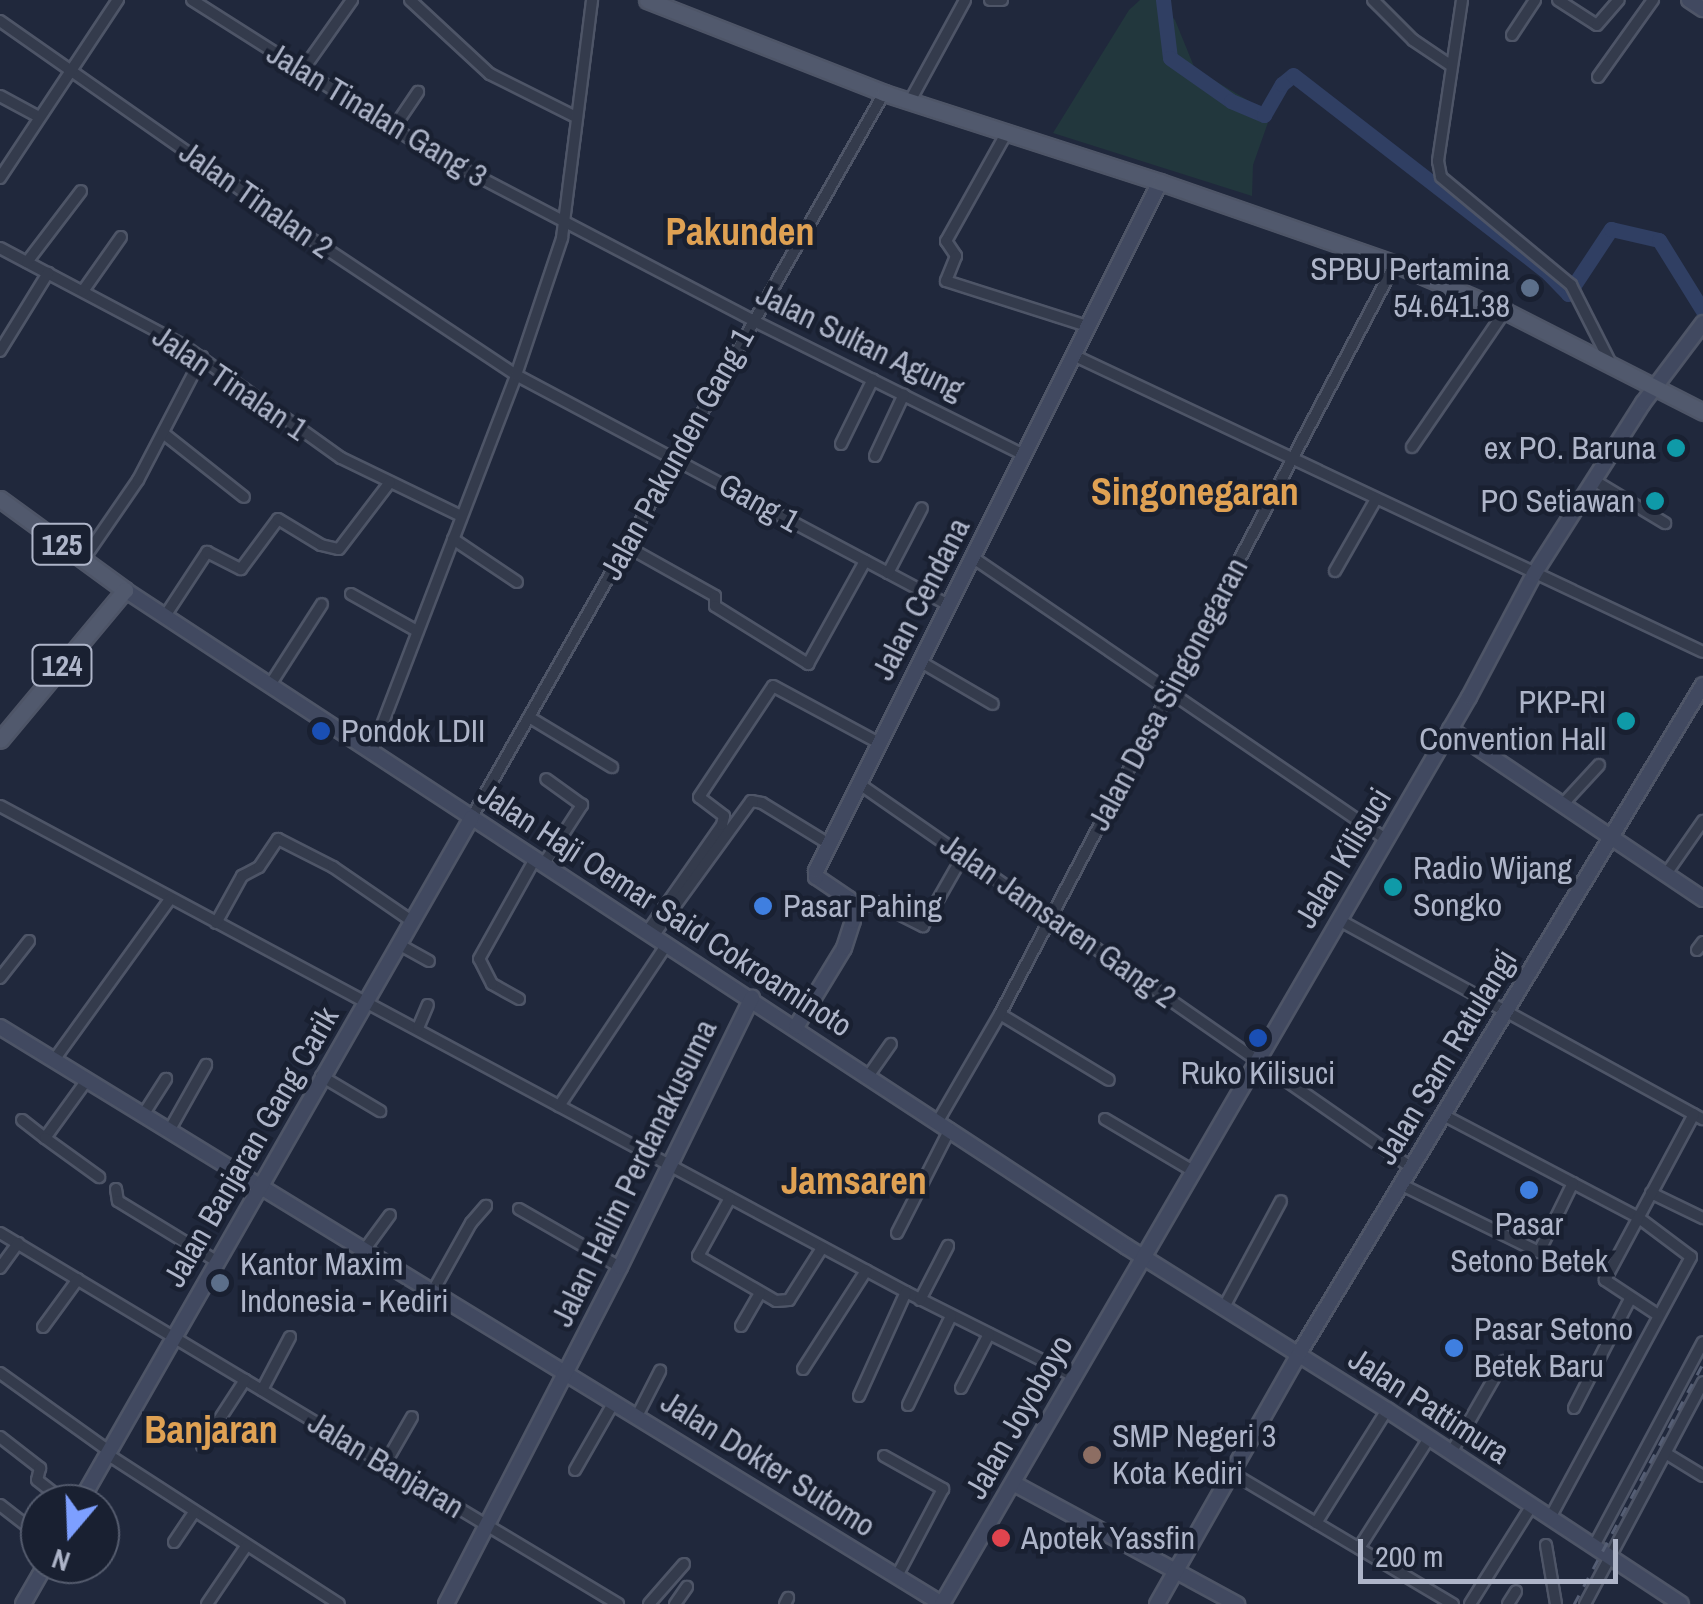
<!DOCTYPE html>
<html>
<head>
<meta charset="utf-8">
<style>
	body { margin:0 }
	#map { position:relative; width:1703px; height:1604px; overflow:hidden; background:#20283c; font-family:"Archivo Narrow",sans-serif }
	div>[style] { position:absolute }
	[style*='--x'] { left:calc(var(--x)*1px); top:calc(var(--y)*1px); width:calc(var(--w)*1px); rotate:calc(var(--a)*1deg) }
	.green>* { inset:0; background:#22373d }
	.river>* { height:15px; margin:-7.5px; padding:0 7.5px; transform-origin:7.5px; border-radius:7.5px; background:#303f63 }
	.roads { filter:drop-shadow(2px 0 #4e5567) drop-shadow(-2px 0 #4e5567) drop-shadow(0 2px #4e5567) drop-shadow(0 -2px #4e5567) }
	.street>* { height:10px; margin:-5px; padding:0 5px; transform-origin:5px; border-radius:5px; background:#343b4c }
	.secondary>* { height:14px; margin:-7px; padding:0 7px; transform-origin:7px; border-radius:7px; background:#414960 }
	.primary>* { height:15px; margin:-7.5px; padding:0 7.5px; transform-origin:7.5px; border-radius:7.5px; background:#51596d }
	.rail>* { height:2.5px; margin-top:-1.25px; transform-origin:0; background:repeating-linear-gradient(90deg,#555e74 0 10px,transparent 0 20px) }
	.dots>* { width:28px; height:28px; translate:-50% -50%; box-sizing:border-box; border:5px solid #192031; border-radius:50% }
	span { translate:-50% -50%; white-space:nowrap; text-align:center; line-height:1.15; -webkit-text-stroke:9px #192031; paint-order:stroke }
	.shield-label span { padding:2px 8px; background:#192031; border:2px solid; border-radius:8px; -webkit-text-stroke-width:0 }
	.shield-label { font-size:30px; color:#aeb5c9; font-weight:700 }
	.street-label { font-size:32px; color:#aeb5c9 }
	.poi-label { font-size:32px; color:#aeb5c9 }
	.right { translate:-100% -50%; text-align:right }
	.left { translate:0 -50%; text-align:left }
	.quarter-label { font-size:38px; color:#dfa153; font-weight:700 }
	.north { position:absolute; left:20px; top:1484px; width:100px; height:100px; box-sizing:border-box; background:#192031; border:2px solid #555c6e; border-radius:50%; rotate:199deg; font-size:28px; font-weight:700; line-height:40px; text-align:center; color:#aeb5c9 }
	.north::after { content:''; display:block; margin:auto; width:35px; height:45px; background:#7d9fff; clip-path:polygon(50% 0,100% 100%,50% 72%,0 100%) }
	.scale { position:absolute; left:1358px; top:1539px; width:260px; height:45px; box-sizing:border-box; border:5px solid #aeb5c9; border-top:0; padding-left:12px; font-size:30px; line-height:35px; white-space:nowrap; color:#aeb5c9; -webkit-text-stroke:8px #192031; paint-order:stroke }
</style>
</head>
<body>
<div id="map">
	<div class="green">
		<div style="clip-path:polygon(1140px 0,1158px 0,1175px 20px,1195px 69px,1271px 114px,1253px 165px,1252px 196px,1053px 133px,1129px 10px)"></div>
	</div>
	<div class="river">
		<div style="--x:1163;--y:0;--w:58;--a:83.1"></div>
		<div style="--x:1170;--y:58;--w:75;--a:35.2"></div>
		<div style="--x:1231;--y:101;--w:36;--a:23"></div>
		<div style="--x:1264;--y:115;--w:36;--a:-60"></div>
		<div style="--x:1282;--y:84;--w:14;--a:-39"></div>
		<div style="--x:1293;--y:75;--w:323;--a:37.8"></div>
		<div style="--x:1548;--y:273;--w:29;--a:46"></div>
		<div style="--x:1568;--y:294;--w:78;--a:-56.5"></div>
		<div style="--x:1611;--y:229;--w:49;--a:12.9"></div>
		<div style="--x:1659;--y:240;--w:84;--a:58.2"></div>
	</div>
	<div class="roads">
		<div class="street">
			<div style="--x:192;--y:0;--w:285;--a:32.4"></div>
			<div style="--x:433;--y:153;--w:360;--a:27.6"></div>
			<div style="--x:752;--y:320;--w:304;--a:26.4"></div>
			<div style="--x:410;--y:0;--w:109;--a:42.8"></div>
			<div style="--x:490;--y:74;--w:96;--a:26.6"></div>
			<div style="--x:990;--y:0;--w:12;--a:0"></div>
			<div style="--x:1373;--y:0;--w:57;--a:45"></div>
			<div style="--x:1413;--y:40;--w:45;--a:34"></div>
			<div style="--x:1462;--y:0;--w:163;--a:98.5"></div>
			<div style="--x:1438;--y:161;--w:16;--a:79"></div>
			<div style="--x:1441;--y:177;--w:169;--a:39.7"></div>
			<div style="--x:1571;--y:285;--w:89;--a:63.1"></div>
			<div style="--x:1558;--y:0;--w:46;--a:32.7"></div>
			<div style="--x:1597;--y:25;--w:33;--a:-49"></div>
			<div style="--x:0;--y:21;--w:386;--a:35"></div>
			<div style="--x:316;--y:242;--w:240;--a:33.6"></div>
			<div style="--x:516;--y:375;--w:489;--a:28"></div>
			<div style="--x:1512;--y:35;--w:42;--a:-56.7"></div>
			<div style="--x:302;--y:71;--w:87;--a:-54.8"></div>
			<div style="--x:1598;--y:77;--w:95;--a:-54.5"></div>
			<div style="--x:0;--y:96;--w:44;--a:28.3"></div>
			<div style="--x:910;--y:101;--w:115;--a:-61.4"></div>
			<div style="--x:393;--y:129;--w:45;--a:-56"></div>
			<div style="--x:1007;--y:132;--w:125;--a:119.2"></div>
			<div style="--x:946;--y:241;--w:18;--a:56"></div>
			<div style="--x:956;--y:256;--w:27;--a:112"></div>
			<div style="--x:946;--y:281;--w:148;--a:17.7"></div>
			<div style="--x:0;--y:178;--w:214;--a:-56.5"></div>
			<div style="--x:0;--y:248;--w:207;--a:27.9"></div>
			<div style="--x:183;--y:345;--w:194;--a:35.6"></div>
			<div style="--x:341;--y:458;--w:133;--a:25.8"></div>
			<div style="--x:27;--y:262;--w:89;--a:-52.7"></div>
			<div style="--x:83;--y:291;--w:66;--a:-54.9"></div>
			<div style="--x:0;--y:351;--w:92;--a:-58.4"></div>
			<div style="--x:1073;--y:355;--w:696;--a:25.24"></div>
			<div style="--x:163;--y:433;--w:103;--a:38.3"></div>
			<div style="--x:841;--y:444;--w:72;--a:-63.8"></div>
			<div style="--x:1412;--y:447;--w:165;--a:-55.6"></div>
			<div style="--x:875;--y:456;--w:68;--a:-64.9"></div>
			<div style="--x:1595;--y:481;--w:82;--a:31"></div>
			<div style="--x:453;--y:539;--w:77;--a:33.9"></div>
			<div style="--x:626;--y:546;--w:102;--a:29.3"></div>
			<div style="--x:715;--y:596;--w:10;--a:90"></div>
			<div style="--x:715;--y:606;--w:110;--a:31.9"></div>
			<div style="--x:808;--y:664;--w:118;--a:-61"></div>
			<div style="--x:972;--y:557;--w:502;--a:34.29"></div>
			<div style="--x:83;--y:560;--w:97;--a:-55.5"></div>
			<div style="--x:138;--y:480;--w:139;--a:-62.5"></div>
			<div style="--x:1335;--y:571;--w:83;--a:-60.3"></div>
			<div style="--x:888;--y:573;--w:73;--a:-62.4"></div>
			<div style="--x:351;--y:594;--w:76;--a:29.3"></div>
			<div style="--x:165;--y:616;--w:77;--a:-56.7"></div>
			<div style="--x:207;--y:552;--w:38;--a:27"></div>
			<div style="--x:241;--y:569;--w:62;--a:-53.5"></div>
			<div style="--x:278;--y:519;--w:50;--a:31.2"></div>
			<div style="--x:321;--y:545;--w:18;--a:13"></div>
			<div style="--x:339;--y:549;--w:84;--a:-52.7"></div>
			<div style="--x:921;--y:662;--w:83;--a:30.3"></div>
			<div style="--x:270;--y:685;--w:96;--a:-57.3"></div>
			<div style="--x:529;--y:717;--w:97;--a:31.1"></div>
			<div style="--x:372;--y:751;--w:403;--a:-69"></div>
			<div style="--x:516;--y:375;--w:145;--a:-71.4"></div>
			<div style="--x:562;--y:238;--w:240;--a:-82.8"></div>
			<div style="--x:858;--y:783;--w:675;--a:34.8"></div>
			<div style="--x:1563;--y:804;--w:53;--a:-47.3"></div>
			<div style="--x:0;--y:806;--w:1028;--a:28.21"></div>
			<div style="--x:906;--y:1292;--w:188;--a:26.6"></div>
			<div style="--x:472;--y:817;--w:833;--a:-60.36"></div>
			<div style="--x:543;--y:865;--w:72;--a:-57"></div>
			<div style="--x:582;--y:805;--w:44;--a:-144.2"></div>
			<div style="--x:1666;--y:874;--w:65;--a:-55.1"></div>
			<div style="--x:853;--y:911;--w:24;--a:-22"></div>
			<div style="--x:875;--y:902;--w:54;--a:26.6"></div>
			<div style="--x:923;--y:926;--w:81;--a:-60.3"></div>
			<div style="--x:1339;--y:920;--w:415;--a:28.7"></div>
			<div style="--x:216;--y:923;--w:54;--a:-61"></div>
			<div style="--x:242;--y:876;--w:19;--a:-28"></div>
			<div style="--x:259;--y:867;--w:34;--a:-56"></div>
			<div style="--x:278;--y:839;--w:62;--a:27"></div>
			<div style="--x:333;--y:867;--w:97;--a:34.5"></div>
			<div style="--x:647;--y:932;--w:131;--a:-55"></div>
			<div style="--x:722;--y:825;--w:9;--a:-77"></div>
			<div style="--x:724;--y:816;--w:31;--a:-143"></div>
			<div style="--x:699;--y:797;--w:133;--a:-56.3"></div>
			<div style="--x:773;--y:686;--w:120;--a:28.3"></div>
			<div style="--x:653;--y:936;--w:167;--a:-54"></div>
			<div style="--x:751;--y:801;--w:11;--a:10"></div>
			<div style="--x:762;--y:803;--w:79;--a:31.5"></div>
			<div style="--x:400;--y:945;--w:33;--a:29"></div>
			<div style="--x:1697;--y:950;--w:10;--a:-53"></div>
			<div style="--x:0;--y:978;--w:47;--a:-51.9"></div>
			<div style="--x:519;--y:999;--w:31;--a:-151"></div>
			<div style="--x:492;--y:984;--w:28;--a:-117"></div>
			<div style="--x:479;--y:959;--w:115;--a:-60.8"></div>
			<div style="--x:1000;--y:1014;--w:127;--a:31.2"></div>
			<div style="--x:418;--y:1028;--w:25;--a:-67"></div>
			<div style="--x:54;--y:1060;--w:198;--a:-54.2"></div>
			<div style="--x:869;--y:1075;--w:38;--a:-55"></div>
			<div style="--x:321;--y:1076;--w:69;--a:30.7"></div>
			<div style="--x:559;--y:1106;--w:195;--a:-56.3"></div>
			<div style="--x:143;--y:1115;--w:43;--a:-57.4"></div>
			<div style="--x:1445;--y:1116;--w:219;--a:27.7"></div>
			<div style="--x:1639;--y:1218;--w:65;--a:36.9"></div>
			<div style="--x:1691;--y:1257;--w:297;--a:118.4"></div>
			<div style="--x:1105;--y:1119;--w:102;--a:30.6"></div>
			<div style="--x:22;--y:1120;--w:29;--a:38"></div>
			<div style="--x:45;--y:1138;--w:72;--a:-54.1"></div>
			<div style="--x:938;--y:1121;--w:124;--a:-59.9"></div>
			<div style="--x:1000;--y:1014;--w:848;--a:-62.23"></div>
			<div style="--x:169;--y:1131;--w:76;--a:-60.7"></div>
			<div style="--x:45;--y:1138;--w:67;--a:35.8"></div>
			<div style="--x:1402;--y:1185;--w:153;--a:26.1"></div>
			<div style="--x:1539;--y:1252;--w:77;--a:-63.8"></div>
			<div style="--x:116;--y:1189;--w:12;--a:81"></div>
			<div style="--x:118;--y:1201;--w:117;--a:31.4"></div>
			<div style="--x:1651;--y:1193;--w:58;--a:25.7"></div>
			<div style="--x:730;--y:1198;--w:66;--a:118.9"></div>
			<div style="--x:698;--y:1256;--w:90;--a:30"></div>
			<div style="--x:776;--y:1301;--w:13;--a:-4"></div>
			<div style="--x:789;--y:1300;--w:62;--a:-57.6"></div>
			<div style="--x:519;--y:1209;--w:116;--a:29.9"></div>
			<div style="--x:0;--y:1233;--w:721;--a:30.98"></div>
			<div style="--x:897;--y:1233;--w:117;--a:-63"></div>
			<div style="--x:365;--y:1249;--w:42;--a:-53.7"></div>
			<div style="--x:0;--y:1268;--w:31;--a:-54"></div>
			<div style="--x:433;--y:1291;--w:78;--a:-60.8"></div>
			<div style="--x:471;--y:1223;--w:23;--a:-49"></div>
			<div style="--x:920;--y:1300;--w:61;--a:-62.6"></div>
			<div style="--x:1224;--y:1307;--w:120;--a:-61.7"></div>
			<div style="--x:1658;--y:1315;--w:64;--a:-146.6"></div>
			<div style="--x:1605;--y:1280;--w:188;--a:-61.8"></div>
			<div style="--x:741;--y:1326;--w:38;--a:-60"></div>
			<div style="--x:43;--y:1327;--w:59;--a:-53.9"></div>
			<div style="--x:803;--y:1369;--w:117;--a:-57.3"></div>
			<div style="--x:0;--y:1373;--w:134;--a:35.6"></div>
			<div style="--x:961;--y:1388;--w:61;--a:-62.6"></div>
			<div style="--x:262;--y:1390;--w:60;--a:-62.2"></div>
			<div style="--x:859;--y:1396;--w:114;--a:-65.7"></div>
			<div style="--x:908;--y:1405;--w:99;--a:-64.2"></div>
			<div style="--x:1574;--y:1408;--w:123;--a:-62.8"></div>
			<div style="--x:637;--y:1416;--w:51;--a:-62.9"></div>
			<div style="--x:0;--y:1437;--w:51;--a:37.8"></div>
			<div style="--x:40;--y:1468;--w:12;--a:104"></div>
			<div style="--x:37;--y:1480;--w:39;--a:38"></div>
			<div style="--x:202;--y:1446;--w:79;--a:-56.9"></div>
			<div style="--x:1451;--y:1453;--w:106;--a:-60.1"></div>
			<div style="--x:107;--y:1454;--w:276;--a:32.9"></div>
			<div style="--x:1667;--y:1454;--w:42;--a:31.4"></div>
			<div style="--x:884;--y:1456;--w:68;--a:29.2"></div>
			<div style="--x:943;--y:1489;--w:98;--a:117.9"></div>
			<div style="--x:385;--y:1464;--w:54;--a:-60.1"></div>
			<div style="--x:575;--y:1470;--w:78;--a:-60.2"></div>
			<div style="--x:1232;--y:1473;--w:257;--a:30.7"></div>
			<div style="--x:0;--y:1505;--w:51;--a:37.8"></div>
			<div style="--x:1316;--y:1523;--w:133;--a:-57.9"></div>
			<div style="--x:174;--y:1542;--w:37;--a:-56"></div>
			<div style="--x:1546;--y:1545;--w:60;--a:80.4"></div>
			<div style="--x:1594;--y:1546;--w:231;--a:-61.9"></div>
			<div style="--x:1359;--y:1548;--w:130;--a:-57.5"></div>
			<div style="--x:207;--y:1604;--w:71;--a:-55.9"></div>
			<div style="--x:649;--y:1604;--w:53;--a:-48.8"></div>
			<div style="--x:675;--y:1604;--w:21;--a:-55"></div>
			<div style="--x:785;--y:1604;--w:7;--a:-63"></div>
			<div style="--x:1470;--y:1604;--w:117;--a:-57.9"></div>
			<div style="--x:1508;--y:1604;--w:15;--a:-58"></div>
			<div style="--x:1585;--y:1604;--w:251;--a:-62"></div>
		</div>
		<div class="secondary">
			<div style="--x:1689;--y:0;--w:17;--a:33"></div>
			<div style="--x:125;--y:590;--w:1198;--a:33.25"></div>
			<div style="--x:1127;--y:1247;--w:307;--a:32.1"></div>
			<div style="--x:1387;--y:1410;--w:352;--a:33.4"></div>
			<div style="--x:1450;--y:729;--w:305;--a:33.9"></div>
			<div style="--x:0;--y:1027;--w:1105;--a:31.49"></div>
			<div style="--x:796;--y:1027;--w:92;--a:-58.7"></div>
			<div style="--x:844;--y:948;--w:28;--a:-72"></div>
			<div style="--x:853;--y:921;--w:22;--a:-100"></div>
			<div style="--x:849;--y:899;--w:40;--a:-146"></div>
			<div style="--x:816;--y:877;--w:6;--a:-90"></div>
			<div style="--x:816;--y:871;--w:770;--a:-63.47"></div>
			<div style="--x:1013;--y:1483;--w:255;--a:28.4"></div>
			<div style="--x:79;--y:1504;--w:791;--a:-60.23"></div>
			<div style="--x:23;--y:1604;--w:46;--a:-60.1"></div>
			<div style="--x:446;--y:1604;--w:379;--a:-62.7"></div>
			<div style="--x:620;--y:1267;--w:300;--a:-63.9"></div>
			<div style="--x:942;--y:1604;--w:1049;--a:-59.84"></div>
			<div style="--x:1469;--y:697;--w:139;--a:-62.1"></div>
			<div style="--x:1534;--y:574;--w:203;--a:-57.5"></div>
			<div style="--x:1643;--y:403;--w:100;--a:-53.1"></div>
			<div style="--x:1157;--y:1604;--w:292;--a:-60.4"></div>
			<div style="--x:1301;--y:1350;--w:777;--a:-58.85"></div>
		</div>
		<div class="primary">
			<div style="--x:647;--y:0;--w:255;--a:21.4"></div>
			<div style="--x:884;--y:93;--w:290;--a:17.9"></div>
			<div style="--x:1160;--y:182;--w:249;--a:19.2"></div>
			<div style="--x:1395;--y:264;--w:120;--a:23.1"></div>
			<div style="--x:1505;--y:311;--w:222;--a:27"></div>
			<div style="--x:0;--y:499;--w:155;--a:36.1"></div>
			<div style="--x:125;--y:590;--w:195;--a:129.8"></div>
		</div>
	</div>
	<div class="rail">
		<div style="--x:1574;--y:1604;--w:273;--a:-61.8"></div>
	</div>
	<div class="dots">
		<div style="left:1530px;top:288px;background:#5c6f8a"></div>
		<div style="left:1676px;top:448px;background:#0f9aa8"></div>
		<div style="left:1655px;top:501px;background:#0f9aa8"></div>
		<div style="left:1626px;top:721px;background:#0f9aa8"></div>
		<div style="left:321px;top:731px;background:#1a4fb4"></div>
		<div style="left:1393px;top:887px;background:#0f9aa8"></div>
		<div style="left:763px;top:906px;background:#3f7fe0"></div>
		<div style="left:1258px;top:1038px;background:#1a4fb4"></div>
		<div style="left:1529px;top:1190px;background:#3f7fe0"></div>
		<div style="left:220px;top:1283px;background:#5c6f8a"></div>
		<div style="left:1454px;top:1348px;background:#3f7fe0"></div>
		<div style="left:1092px;top:1455px;background:#8d6e63"></div>
		<div style="left:1001px;top:1538px;background:#e0444e"></div>
	</div>
	<div class="shield-label">
		<span style="left:62px;top:544px">125</span>
		<span style="left:62px;top:665px">124</span>
	</div>
	<div class="street-label">
		<span style="left:377px;top:115px;rotate:31deg">Jalan Tinalan Gang 3</span>
		<span style="left:256px;top:200px;rotate:35deg">Jalan Tinalan 2</span>
		<span style="left:860px;top:342px;rotate:26deg">Jalan Sultan Agung</span>
		<span style="left:230px;top:383px;rotate:34deg">Jalan Tinalan 1</span>
		<span style="left:677px;top:454px;rotate:-61deg">Jalan Pakunden Gang 1</span>
		<span style="left:759px;top:503px;rotate:29deg">Gang 1</span>
		<span style="left:921px;top:599px;rotate:-63deg">Jalan Cendana</span>
		<span style="left:1168px;top:694px;rotate:-62deg">Jalan Desa Singonegaran</span>
		<span style="left:1343px;top:858px;rotate:-59deg">Jalan Kilisuci</span>
		<span style="left:665px;top:910px;rotate:33deg">Jalan Haji Oemar Said Cokroaminoto</span>
		<span style="left:1058px;top:921px;rotate:35deg">Jalan Jamsaren Gang 2</span>
		<span style="left:1446px;top:1057px;rotate:-59deg">Jalan Sam Ratulangi</span>
		<span style="left:251px;top:1147px;rotate:-60deg">Jalan Banjaran Gang Carik</span>
		<span style="left:634px;top:1173px;rotate:-64deg">Jalan Halim Perdanakusuma</span>
		<span style="left:1429px;top:1406px;rotate:33deg">Jalan Pattimura</span>
		<span style="left:1019px;top:1417px;rotate:-60deg">Jalan Joyoboyo</span>
		<span style="left:768px;top:1464px;rotate:32deg">Jalan Dokter Sutomo</span>
		<span style="left:386px;top:1465px;rotate:31deg">Jalan Banjaran</span>
	</div>
	<div class="poi-label">
		<span class="right" style="left:1510px;top:288px">SPBU Pertamina<br>54.641.38</span>
		<span class="right" style="left:1656px;top:448px">ex PO. Baruna</span>
		<span class="right" style="left:1635px;top:501px">PO Setiawan</span>
		<span class="right" style="left:1606px;top:721px">PKP-RI<br>Convention Hall</span>
		<span class="left" style="left:341px;top:731px">Pondok LDII</span>
		<span class="left" style="left:1413px;top:887px">Radio Wijang<br>Songko</span>
		<span class="left" style="left:783px;top:906px">Pasar Pahing</span>
		<span style="left:1258px;top:1073px">Ruko Kilisuci</span>
		<span style="left:1529px;top:1243px">Pasar<br>Setono Betek</span>
		<span class="left" style="left:240px;top:1283px">Kantor Maxim<br>Indonesia - Kediri</span>
		<span class="left" style="left:1474px;top:1348px">Pasar Setono<br>Betek Baru</span>
		<span class="left" style="left:1112px;top:1455px">SMP Negeri 3<br>Kota Kediri</span>
		<span class="left" style="left:1021px;top:1538px">Apotek Yassfin</span>
	</div>
	<div class="quarter-label">
		<span style="left:740px;top:232px">Pakunden</span>
		<span style="left:1195px;top:492px">Singonegaran</span>
		<span style="left:854px;top:1181px">Jamsaren</span>
		<span style="left:211px;top:1430px">Banjaran</span>
	</div>
	<div class="north">N</div>
	<div class="scale">200 m</div>
</div>
</body>
</html>
